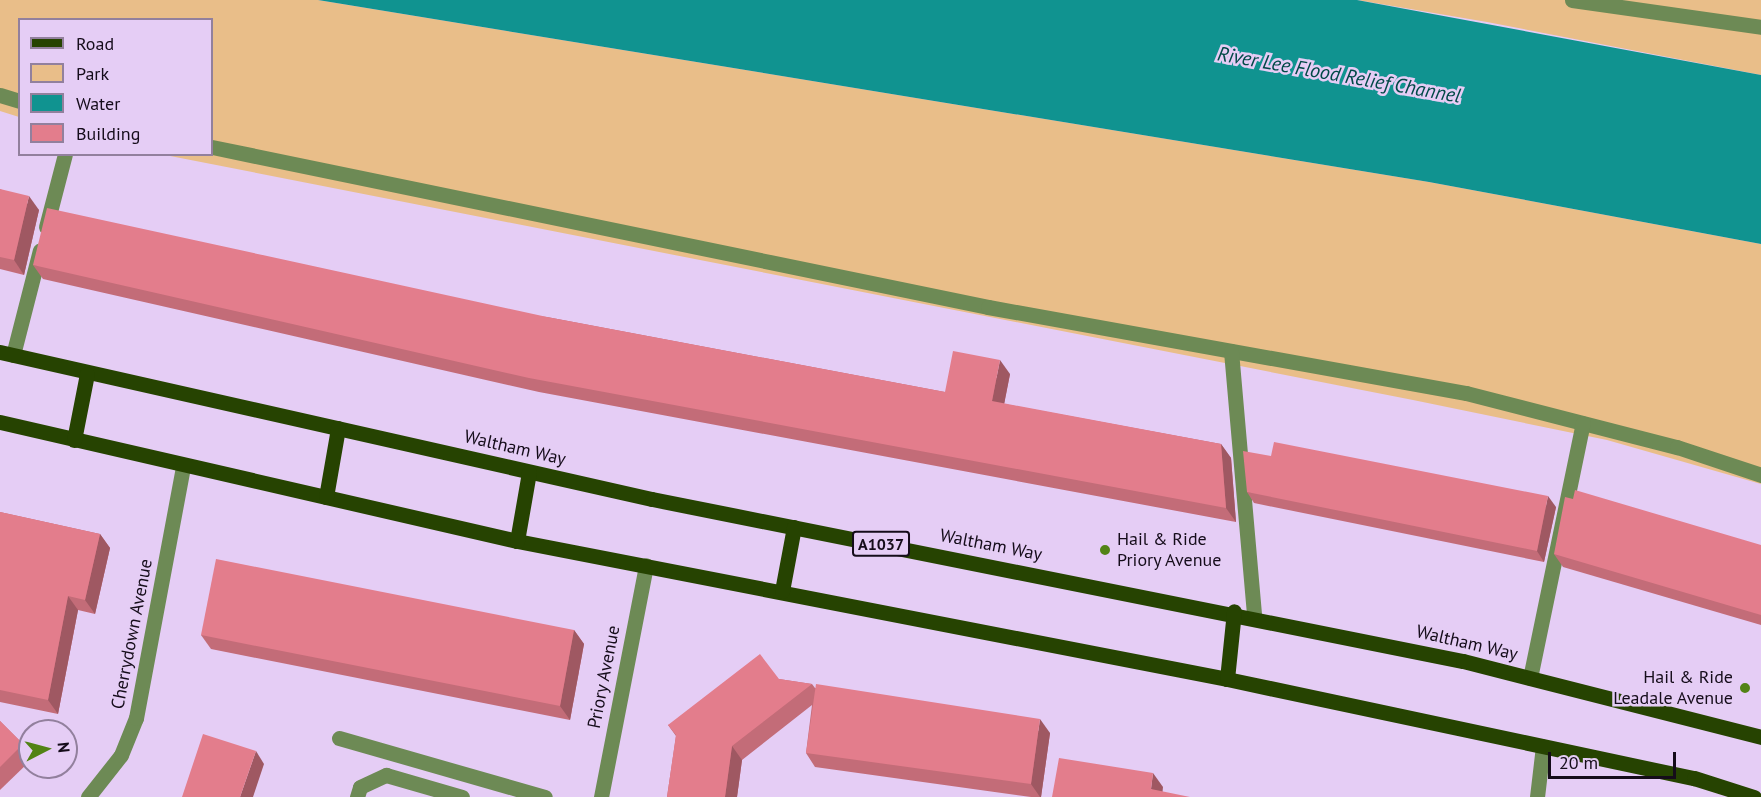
<!DOCTYPE html>
<html>
<head>
<meta charset="utf-8">
<style>
	body { margin:0 }
	#map { position:relative; width:1761px; height:797px; overflow:hidden; background:#e5cdf5; font-family:"PT Sans",sans-serif }
	div>[style] { position:absolute }
	[style*='--x'] { left:calc(var(--x)*1px); top:calc(var(--y)*1px); width:calc(var(--w)*1px); rotate:calc(var(--a)*1deg) }
	.green>* { inset:0; background:#e9be89 }
	.water>* { inset:0; background:#109390 }
	.service>* { height:15px; margin:-7.5px; padding:0 7.5px; transform-origin:7.5px; border-radius:7.5px; background:#6d8a55 }
	.minor>* { height:15px; margin:-7.5px; padding:0 7.5px; transform-origin:7.5px; border-radius:7.5px; background:#6d8a55 }
	.primary>* { height:15px; margin:-7.5px; padding:0 7.5px; transform-origin:7.5px; border-radius:7.5px; background:#264301 }
	.wall>* { inset:0; background:#c36c78 }
	.shaded-wall>* { inset:0; background:#9f5862 }
	.building>* { inset:0; background:#e37d8c }
	.dots>* { width:16px; height:16px; translate:-50% -50%; box-sizing:border-box; border:3px solid #e5cdf5; border-radius:50% }
	span { translate:-50% -50%; white-space:nowrap; text-align:center; line-height:1.15; -webkit-text-stroke:5px #e5cdf5; paint-order:stroke }
	.shield-label span { padding:2px 4px; background:#e5cdf5; border:2px solid; border-radius:4px; -webkit-text-stroke-width:0 }
	.shield-label { font-size:16px; color:#150c1a; font-weight:700 }
	.street-label { font-size:18px; color:#150c1a }
	.poi-label { font-size:18px; color:#150c1a }
	.left { translate:0 -50%; text-align:left }
	.right { translate:-100% -50%; text-align:right }
	.water-label { font-size:20px; color:#014947; font-style:italic }
	.legend { position:absolute; left:18px; top:18px; width:195px; height:138px; box-sizing:border-box; background:#e5cdf5; border:2px solid #92809d; margin:0; padding:8px 10px; list-style:none; font-size:18px; color:#150c1a }
	.legend li { display:flex; align-items:center; gap:12px; height:30px }
	.legend b { width:30px; border:2px solid #92809d }
	.north { position:absolute; left:18px; top:719px; width:60px; height:60px; box-sizing:border-box; background:#e5cdf5; border:2px solid #92809d; border-radius:50%; rotate:84deg; font-size:16px; font-weight:700; line-height:24px; text-align:center; color:#150c1a }
	.north::after { content:''; display:block; margin:auto; width:21px; height:27px; background:#528315; clip-path:polygon(50% 0,100% 100%,50% 72%,0 100%) }
	.scale { position:absolute; left:1548px; top:752px; width:128px; height:27px; box-sizing:border-box; border:3px solid #150c1a; border-top:0; padding-left:8px; font-size:18px; line-height:21px; white-space:nowrap; color:#150c1a; -webkit-text-stroke:4px #e5cdf5; paint-order:stroke }
</style>
</head>
<body>
<div id="map">
	<div class="green">
		<div style="clip-path:polygon(0 0,318px 0,1429px 182px,1761px 244px,1761px 484px,1607px 440px,1413px 400px,165px 155px,212px 154px,212px 20px,20px 20px,19px 117px,0 111px)"></div>
		<div style="clip-path:polygon(1357px 0,1761px 0,1761px 75px,1487px 22px)"></div>
	</div>
	<div class="water">
		<div style="clip-path:polygon(318px 0,1357px 0,1761px 75px,1761px 244px,1429px 182px)"></div>
	</div>
	<div class="service">
		<div style="--x:1572;--y:0;--w:191;--a:8.1"></div>
		<div style="--x:0;--y:95;--w:21;--a:17"></div>
		<div style="--x:212;--y:147;--w:792;--a:11.65"></div>
		<div style="--x:988;--y:307;--w:486;--a:10.2"></div>
		<div style="--x:1466;--y:393;--w:218;--a:14.4"></div>
		<div style="--x:1677;--y:447;--w:89;--a:18.4"></div>
		<div style="--x:46;--y:227;--w:75;--a:-75.4"></div>
		<div style="--x:1231;--y:351;--w:265;--a:85"></div>
		<div style="--x:13;--y:355;--w:108;--a:-75.6"></div>
		<div style="--x:1530;--y:678;--w:260;--a:-78.3"></div>
		<div style="--x:339;--y:738;--w:214;--a:16"></div>
		<div style="--x:357;--y:797;--w:10;--a:-73"></div>
		<div style="--x:360;--y:787;--w:29;--a:-25"></div>
		<div style="--x:386;--y:775;--w:79;--a:16.1"></div>
	</div>
	<div class="minor">
		<div style="--x:88;--y:797;--w:53;--a:-51.8"></div>
		<div style="--x:121;--y:755;--w:40;--a:-68"></div>
		<div style="--x:136;--y:718;--w:256;--a:-79.4"></div>
		<div style="--x:601;--y:797;--w:236;--a:-79"></div>
		<div style="--x:1537;--y:797;--w:51;--a:-83.3"></div>
	</div>
	<div class="primary">
		<div style="--x:0;--y:352;--w:668;--a:12.71"></div>
		<div style="--x:652;--y:499;--w:827;--a:11.3"></div>
		<div style="--x:1463;--y:661;--w:308;--a:14.3"></div>
		<div style="--x:0;--y:422;--w:531;--a:12.96"></div>
		<div style="--x:517;--y:541;--w:723;--a:11"></div>
		<div style="--x:1227;--y:679;--w:477;--a:12"></div>
		<div style="--x:1694;--y:778;--w:63;--a:17.6"></div>
		<div style="--x:74;--y:440;--w:67;--a:-78.9"></div>
		<div style="--x:326;--y:497;--w:70;--a:-80.1"></div>
		<div style="--x:517;--y:541;--w:70;--a:-80.1"></div>
		<div style="--x:782;--y:591;--w:65;--a:-79.4"></div>
		<div style="--x:1227;--y:679;--w:68;--a:-84.1"></div>
	</div>
	<div class="wall">
		<div style="clip-path:polygon(0 189px,39px 210px,24px 275px,0 269px)"></div>
		<div style="clip-path:polygon(33px 265px,547px 317px,945px 392px,1010px 374px,1004px 404px,1221px 444px,1231px 458px,1236px 522px,539px 392px,43px 279px)"></div>
		<div style="clip-path:polygon(1247px 492px,1556px 507px,1544px 562px,1254px 503px)"></div>
		<div style="clip-path:polygon(0 512px,100px 534px,110px 548px,95px 614px,78px 610px,58px 714px,0 702px)"></div>
		<div style="clip-path:polygon(1761px 545px,1761px 625px,1563px 567px,1554px 554px)"></div>
		<div style="clip-path:polygon(574px 630px,584px 644px,570px 720px,211px 649px,201px 635px)"></div>
		<div style="clip-path:polygon(779px 679px,812px 684px,815px 688px,1050px 733px,1041px 797px,1031px 797px,815px 767px,806px 753px,812px 705px,742px 760px,737px 797px,667px 797px,676px 736px,668px 725px)"></div>
		<div style="clip-path:polygon(0 721px,23px 744px,30px 755px,30px 761px,0 790px)"></div>
	</div>
	<div class="shaded-wall">
		<div style="clip-path:polygon(29px 196px,39px 210px,24px 275px,14px 260px)"></div>
		<div style="clip-path:polygon(1000px 360px,1010px 374px,1002px 415px,992px 401px)"></div>
		<div style="clip-path:polygon(1221px 444px,1231px 458px,1236px 522px,1226px 508px)"></div>
		<div style="clip-path:polygon(1548px 496px,1556px 507px,1544px 562px,1537px 551px)"></div>
		<div style="clip-path:polygon(100px 534px,110px 548px,95px 614px,85px 600px)"></div>
		<div style="clip-path:polygon(68px 596px,78px 610px,58px 714px,48px 700px)"></div>
		<div style="clip-path:polygon(574px 630px,584px 644px,570px 720px,560px 706px)"></div>
		<div style="clip-path:polygon(1040px 719px,1050px 733px,1041px 797px,1040px 797px,1031px 784px)"></div>
		<div style="clip-path:polygon(732px 746px,742px 760px,737px 797px,725px 797px)"></div>
		<div style="clip-path:polygon(256px 751px,264px 764px,253px 797px,240px 797px)"></div>
		<div style="clip-path:polygon(1153px 773px,1163px 787px,1162px 797px,1151px 789px)"></div>
	</div>
	<div class="building">
		<div style="clip-path:polygon(0 189px,29px 196px,14px 260px,0 257px)"></div>
		<div style="clip-path:polygon(47px 208px,547px 317px,945px 392px,953px 351px,1000px 360px,992px 401px,1221px 444px,1226px 508px,529px 378px,33px 265px)"></div>
		<div style="clip-path:polygon(1274px 442px,1548px 496px,1537px 551px,1247px 492px,1243px 451px,1271px 456px)"></div>
		<div style="clip-path:polygon(1575px 490px,1761px 545px,1761px 615px,1554px 554px,1565px 497px,1573px 499px)"></div>
		<div style="clip-path:polygon(0 512px,100px 534px,85px 600px,68px 596px,48px 700px,0 690px)"></div>
		<div style="clip-path:polygon(216px 559px,574px 630px,560px 706px,201px 635px)"></div>
		<div style="clip-path:polygon(760px 654px,779px 679px,812px 684px,732px 746px,725px 797px,667px 797px,676px 735px,668px 725px)"></div>
		<div style="clip-path:polygon(816px 684px,1040px 719px,1031px 784px,806px 753px)"></div>
		<div style="clip-path:polygon(0 721px,23px 744px,0 767px)"></div>
		<div style="clip-path:polygon(203px 734px,256px 751px,240px 797px,182px 797px)"></div>
		<div style="clip-path:polygon(1059px 758px,1153px 773px,1151px 789px,1190px 797px,1052px 797px)"></div>
	</div>
	<div class="dots">
		<div style="left:1105px;top:550px;background:#528315"></div>
		<div style="left:1745px;top:688px;background:#528315"></div>
	</div>
	<div class="shield-label">
		<span style="left:881px;top:544px">A1037</span>
	</div>
	<div class="street-label">
		<span style="left:515px;top:448px;rotate:13deg">Waltham Way</span>
		<span style="left:991px;top:545px;rotate:11deg">Waltham Way</span>
		<span style="left:132px;top:634px;rotate:-79deg">Cherrydown Avenue</span>
		<span style="left:1467px;top:643px;rotate:13deg">Waltham Way</span>
		<span style="left:604px;top:677px;rotate:-79deg">Priory Avenue</span>
	</div>
	<div class="poi-label">
		<span class="left" style="left:1117px;top:550px">Hail &amp; Ride<br>Priory Avenue</span>
		<span class="right" style="left:1733px;top:688px">Hail &amp; Ride<br>Leadale Avenue</span>
	</div>
	<div class="water-label">
		<span style="left:1339px;top:75px;rotate:10deg">River Lee Flood Relief Channel</span>
	</div>
	<ul class="legend">
	<li><b style="height:8px;background:#264301"></b>Road</li>
	<li><b style="height:16px;background:#e9be89"></b>Park</li>
	<li><b style="height:16px;background:#109390"></b>Water</li>
	<li><b style="height:16px;background:#e37d8c"></b>Building</li>
	</ul>
	<div class="north">N</div>
	<div class="scale">20 m</div>
</div>
</body>
</html>
